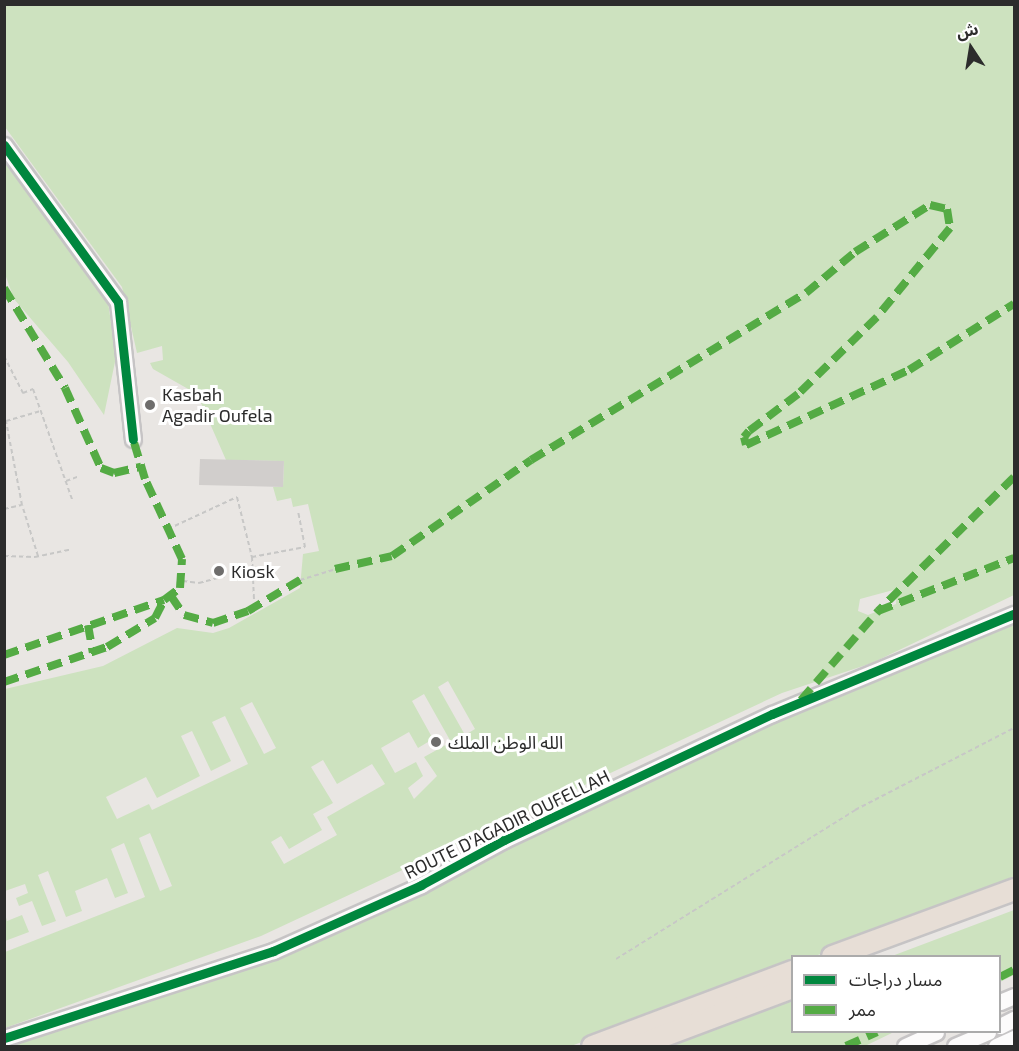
<!DOCTYPE html>
<html>
<head>
<meta charset="utf-8">
<style>
	body { margin:0 }
	#map { position:relative; width:1019px; height:1051px; overflow:hidden; background:#e9e6e3; font-family:"Exo 2","Noto Sans Arabic",sans-serif }
	div>[style] { position:absolute }
	[style*='--x'] { left:calc(var(--x)*1px); top:calc(var(--y)*1px); width:calc(var(--w)*1px); rotate:calc(var(--a)*1deg) }
	.green>* { inset:0; background:#cde2bf }
	.building>* { inset:0; background:#d1cecc }
	.path>* { height:2px; margin-top:-1px; transform-origin:0; background:repeating-linear-gradient(90deg,#c7c7c6 0 4.5px,transparent 0 7.5px) }
	.roads { filter:drop-shadow(2px 0 #c6c4c5) drop-shadow(-2px 0 #c6c4c5) drop-shadow(0 2px #c6c4c5) drop-shadow(0 -2px #c6c4c5) }
	.minor>* { height:15px; margin:-7.5px; padding:0 7.5px; transform-origin:7.5px; border-radius:7.5px; background:#fcfbfb }
	.highway>* { height:21px; margin:-10.5px; padding:0 10.5px; transform-origin:10.5px; border-radius:10.5px; background:#e7ded6 }
	.quiet>* { height:8px; margin-top:-4px; transform-origin:0; background:repeating-linear-gradient(90deg,#54ab44 0 15px,transparent 0 23px) }
	.cycleway>* { height:9px; margin:-4.5px; padding:0 4.5px; transform-origin:4.5px; border-radius:4.5px; background:#00873e }
	.dots>* { width:16px; height:16px; translate:-50% -50%; box-sizing:border-box; border:3px solid #fff; border-radius:50% }
	span { translate:-50% -50%; white-space:nowrap; text-align:center; line-height:1.15; -webkit-text-stroke:6px #fff; paint-order:stroke }
	.poi-label { font-size:18px; color:#2c2c2c }
	.left { translate:0 -50%; text-align:left }
	.street-label { font-size:18px; color:#2c2c2c }
	.frame { position:absolute; inset:0; border:6px solid #2c2c2c; pointer-events:none }
	.legend { position:absolute; left:791px; top:955px; width:210px; height:78px; box-sizing:border-box; background:#fff; border:2px solid #ababab; margin:0; padding:8px 10px; list-style:none; font-size:18px; color:#2c2c2c }
	.legend li { display:flex; align-items:center; gap:12px; height:30px }
	.legend b { width:30px; border:2px solid #ababab }
	.north { position:absolute; left:941px; top:18px; width:60px; height:60px; -webkit-text-stroke:4px #fff; paint-order:stroke; rotate:348deg; font-size:16px; font-weight:700; line-height:24px; text-align:center; color:#2c2c2c }
	.north::after { content:''; display:block; margin:auto; width:21px; height:27px; background:#2c2c2c; clip-path:polygon(50% 0,100% 100%,50% 72%,0 100%) }
</style>
</head>
<body>
<div id="map">
	<div class="green">
		<div style="clip-path:polygon(evenodd,5px 5px,1014px 5px,1014px 595px,872px 663px,782px 693px,261px 936px,5px 1028px,5px 952px,145px 897px,124px 843px,111px 849px,128px 893px,115px 898px,107px 878px,75px 891px,82px 911px,66px 917px,48px 871px,38px 875px,56px 921px,42px 926px,32px 901px,19px 906px,16px 898px,28px 893px,25px 884px,5px 891px,5px 689px,103px 666px,177px 628px,213px 633px,229px 628px,300px 588px,303px 554px,319px 551px,308px 504px,293px 507px,291px 498px,277px 501px,273px 487px,283px 487px,284px 461px,226px 460px,197px 394px,153px 369px,150px 363px,163px 360px,162px 346px,137px 353px,122px 287px,5px 127px,5px 5px,897px 589px,896px 604px,868px 615px,858px 611px,860px 599px,897px 589px,5px 5px,448px 681px,475px 729px,465px 735px,438px 687px,448px 681px,5px 5px,424px 694px,451px 742px,424px 757px,437px 776px,414px 799px,408px 788px,423px 776px,416px 762px,395px 773px,381px 748px,409px 732px,418px 748px,433px 739px,412px 701px,424px 694px,5px 5px,252px 702px,276px 748px,264px 754px,240px 708px,252px 702px,5px 5px,225px 716px,248px 764px,152px 810px,149px 804px,117px 819px,106px 797px,146px 777px,157px 798px,200px 776px,181px 736px,192px 731px,211px 771px,231px 761px,212px 722px,225px 716px,5px 5px,323px 760px,337px 784px,372px 764px,385px 784px,327px 817px,337px 835px,284px 864px,271px 842px,281px 836px,289px 849px,322px 830px,313px 814px,333px 803px,311px 767px,323px 760px,5px 5px,150px 833px,172px 886px,160px 891px,139px 838px,150px 833px)"></div>
		<div style="clip-path:polygon(4px 158px,108px 302px,116px 357px,104px 415px,68px 362px,14px 299px,5px 274px)"></div>
		<div style="clip-path:polygon(1014px 625px,1014px 883px,815px 956px,792px 956px,792px 965px,571px 1046px,5px 1046px,4px 1042px,47px 1033px,273px 960px,801px 710px)"></div>
		<div style="clip-path:polygon(1014px 910px,1014px 975px,1000px 982px,1000px 956px,892px 956px)"></div>
		<div style="clip-path:polygon(5px 914px,7px 921px,22px 915px,29px 932px,5px 941px)"></div>
		<div style="clip-path:polygon(792px 995px,792px 1032px,894px 1032px,865px 1046px,658px 1046px)"></div>
	</div>
	<div class="building">
		<div style="clip-path:polygon(200px 459px,284px 461px,283px 487px,199px 485px)"></div>
	</div>
	<div class="path">
		<div style="--x:4;--y:356;--w:42;--a:62.8"></div>
		<div style="--x:23;--y:393;--w:11;--a:-22"></div>
		<div style="--x:33;--y:389;--w:117;--a:70.5"></div>
		<div style="--x:66;--y:481;--w:12;--a:-20"></div>
		<div style="--x:4;--y:509;--w:18;--a:-13"></div>
		<div style="--x:168;--y:529;--w:76;--a:-24.9"></div>
		<div style="--x:237;--y:497;--w:62;--a:76"></div>
		<div style="--x:252;--y:557;--w:42;--a:87.3"></div>
		<div style="--x:4;--y:556;--w:31;--a:2"></div>
		<div style="--x:35;--y:557;--w:35;--a:-12"></div>
		<div style="--x:38;--y:556;--w:53;--a:-107.4"></div>
		<div style="--x:22;--y:505;--w:86;--a:-100.8"></div>
		<div style="--x:6;--y:421;--w:36;--a:-16"></div>
		<div style="--x:252;--y:557;--w:54;--a:-10.7"></div>
		<div style="--x:305;--y:547;--w:36;--a:-101"></div>
		<div style="--x:300;--y:580;--w:37;--a:-17"></div>
		<div style="--x:183;--y:581;--w:16;--a:7"></div>
		<div style="--x:199;--y:583;--w:27;--a:-15"></div>
		<div style="--x:616;--y:959;--w:282;--a:-31.9"></div>
		<div style="--x:855;--y:810;--w:179;--a:-27.3"></div>
	</div>
	<div class="roads">
		<div class="minor">
			<div style="--x:4;--y:145;--w:194;--a:54"></div>
			<div style="--x:118;--y:302;--w:138;--a:83.8"></div>
			<div style="--x:1000;--y:1002;--w:15;--a:-23"></div>
			<div style="--x:1000;--y:1026;--w:16;--a:-27"></div>
			<div style="--x:4;--y:1038;--w:283;--a:-17.9"></div>
			<div style="--x:273;--y:951;--w:162;--a:-24"></div>
			<div style="--x:421;--y:885;--w:94;--a:-28.5"></div>
			<div style="--x:504;--y:840;--w:296;--a:-25.2"></div>
			<div style="--x:772;--y:714;--w:262;--a:-22.5"></div>
			<div style="--x:905;--y:1046;--w:34;--a:-24"></div>
			<div style="--x:955;--y:1046;--w:36;--a:-23"></div>
			<div style="--x:996;--y:1046;--w:20;--a:-24"></div>
		</div>
		<div class="highway">
			<div style="--x:832;--y:956;--w:194;--a:-20.2"></div>
			<div style="--x:592;--y:1046;--w:214;--a:-20.6"></div>
			<div style="--x:635;--y:1046;--w:165;--a:-20.6"></div>
		</div>
	</div>
	<div class="quiet">
		<div style="--x:4;--y:288;--w:117;--a:58.6"></div>
		<div style="--x:65;--y:388;--w:88;--a:65.8"></div>
		<div style="--x:101;--y:468;--w:14;--a:21"></div>
		<div style="--x:114;--y:473;--w:28;--a:-13"></div>
		<div style="--x:1014;--y:477;--w:191;--a:135.4"></div>
		<div style="--x:878;--y:611;--w:146;--a:-21.3"></div>
		<div style="--x:335;--y:569;--w:58;--a:-12.8"></div>
		<div style="--x:392;--y:556;--w:169;--a:-34.6"></div>
		<div style="--x:531;--y:460;--w:322;--a:-31.3"></div>
		<div style="--x:806;--y:293;--w:64;--a:-39.9"></div>
		<div style="--x:855;--y:252;--w:89;--a:-32.1"></div>
		<div style="--x:930;--y:205;--w:17;--a:13"></div>
		<div style="--x:947;--y:209;--w:19;--a:81"></div>
		<div style="--x:950;--y:228;--w:115;--a:129.4"></div>
		<div style="--x:877;--y:317;--w:110;--a:135.7"></div>
		<div style="--x:798;--y:394;--w:61;--a:142.9"></div>
		<div style="--x:749;--y:431;--w:8;--a:130"></div>
		<div style="--x:744;--y:437;--w:8;--a:76"></div>
		<div style="--x:746;--y:445;--w:179;--a:-24.7"></div>
		<div style="--x:909;--y:370;--w:124;--a:-32.2"></div>
		<div style="--x:171;--y:596;--w:23;--a:56"></div>
		<div style="--x:184;--y:615;--w:30;--a:15"></div>
		<div style="--x:213;--y:623;--w:37;--a:-19"></div>
		<div style="--x:248;--y:611;--w:61;--a:-30.8"></div>
		<div style="--x:88;--y:625;--w:28;--a:80"></div>
		<div style="--x:4;--y:655;--w:169;--a:-19"></div>
		<div style="--x:164;--y:600;--w:20;--a:-37"></div>
		<div style="--x:180;--y:588;--w:29;--a:-86"></div>
		<div style="--x:182;--y:559;--w:88;--a:-114.8"></div>
		<div style="--x:145;--y:479;--w:42;--a:-106.7"></div>
		<div style="--x:4;--y:682;--w:109;--a:-18.8"></div>
		<div style="--x:107;--y:647;--w:56;--a:-31.1"></div>
		<div style="--x:155;--y:618;--w:20;--a:-63"></div>
		<div style="--x:801;--y:700;--w:118;--a:-49.1"></div>
		<div style="--x:1000;--y:977;--w:16;--a:-27"></div>
		<div style="--x:846;--y:1046;--w:34;--a:-24"></div>
	</div>
	<div class="cycleway">
		<div style="--x:4;--y:145;--w:194;--a:54"></div>
		<div style="--x:118;--y:302;--w:138;--a:83.8"></div>
		<div style="--x:4;--y:1038;--w:283;--a:-17.9"></div>
		<div style="--x:273;--y:951;--w:162;--a:-24"></div>
		<div style="--x:421;--y:885;--w:94;--a:-28.5"></div>
		<div style="--x:504;--y:840;--w:296;--a:-25.2"></div>
		<div style="--x:772;--y:714;--w:262;--a:-22.5"></div>
	</div>
	<div class="dots">
		<div style="left:150px;top:405px;background:#6e6d6c"></div>
		<div style="left:219px;top:571px;background:#6e6d6c"></div>
		<div style="left:436px;top:742px;background:#6e6d6c"></div>
	</div>
	<div class="poi-label">
		<span class="left" style="left:162px;top:405px">Kasbah<br>Agadir Oufela</span>
		<span class="left" style="left:231px;top:571px">Kiosk</span>
		<span class="left" style="left:448px;top:742px">الله الوطن الملك</span>
	</div>
	<div class="street-label">
		<span style="left:507px;top:824px;rotate:-26deg">ROUTE D'AGADIR OUFELLAH</span>
	</div>
	<div class="frame"></div>
	<ul class="legend">
	<li><b style="height:8px;background:#00873e"></b>مسار دراجات</li>
	<li><b style="height:8px;background:#54ab44"></b>ممر</li>
	</ul>
	<div class="north">ش</div>
</div>
</body>
</html>
